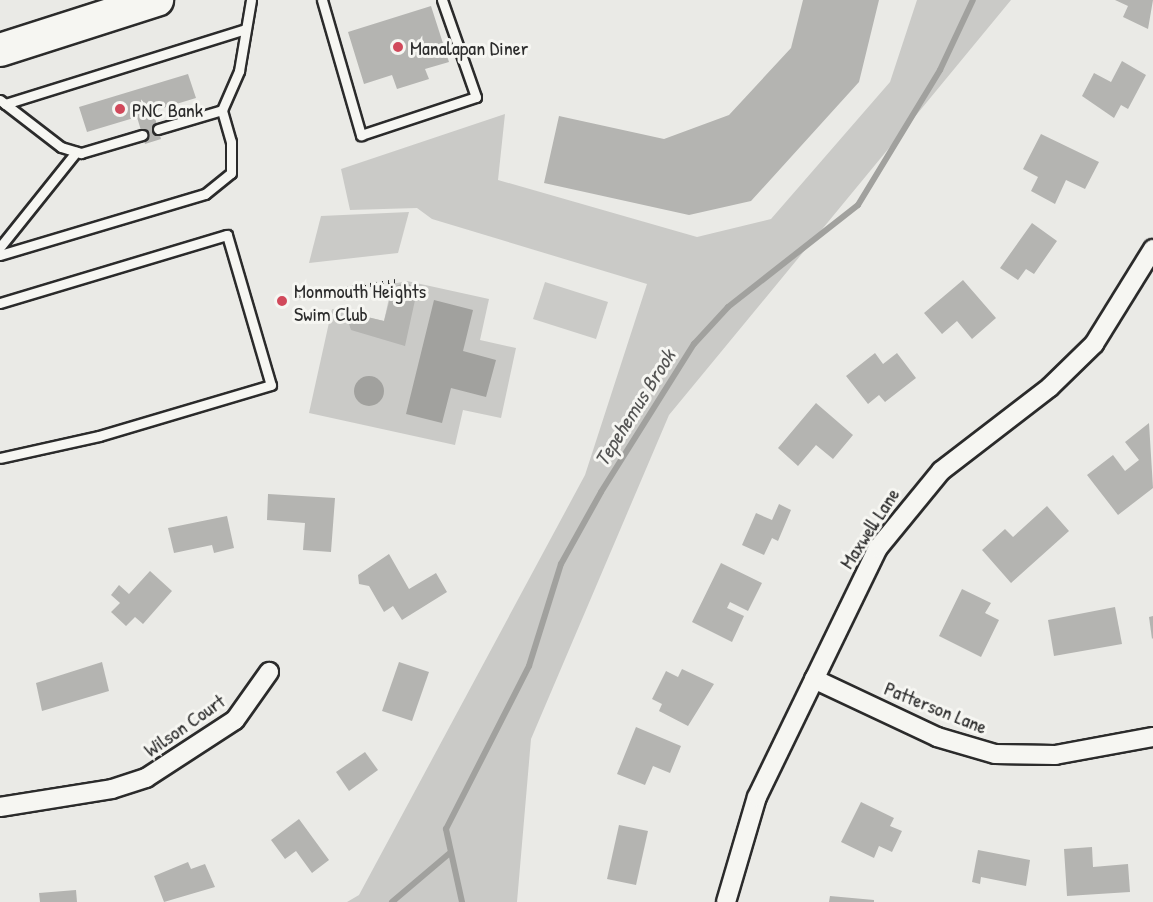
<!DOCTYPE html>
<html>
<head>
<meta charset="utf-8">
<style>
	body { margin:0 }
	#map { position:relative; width:1153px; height:902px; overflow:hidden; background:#eaeae6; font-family:"Patrick Hand",sans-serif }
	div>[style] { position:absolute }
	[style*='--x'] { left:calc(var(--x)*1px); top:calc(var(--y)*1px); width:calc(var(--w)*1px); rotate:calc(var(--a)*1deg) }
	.green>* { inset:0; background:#cacac7 }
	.water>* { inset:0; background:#a1a19e }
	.round { border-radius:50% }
	.stream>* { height:6px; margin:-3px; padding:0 3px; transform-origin:3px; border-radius:3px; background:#a1a19e }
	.building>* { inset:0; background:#b4b4b1 }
	.path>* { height:4px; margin-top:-2px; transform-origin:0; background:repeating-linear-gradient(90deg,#2b2b2b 0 1.5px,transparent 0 6px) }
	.roads { filter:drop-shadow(2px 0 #2b2b2b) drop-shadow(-2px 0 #2b2b2b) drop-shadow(0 2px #2b2b2b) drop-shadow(0 -2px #2b2b2b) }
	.service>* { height:9px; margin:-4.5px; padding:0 4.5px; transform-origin:4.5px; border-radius:4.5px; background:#f6f6f2 }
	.minor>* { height:18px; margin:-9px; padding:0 9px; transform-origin:9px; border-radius:9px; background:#f6f6f2 }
	.trunk>* { height:32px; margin:-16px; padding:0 16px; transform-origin:16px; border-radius:16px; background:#f6f6f2 }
	.dots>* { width:16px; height:16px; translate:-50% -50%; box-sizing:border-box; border:3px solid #f6f6f2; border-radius:50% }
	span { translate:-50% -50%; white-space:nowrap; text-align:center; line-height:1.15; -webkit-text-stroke:6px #f6f6f2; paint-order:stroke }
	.poi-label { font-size:20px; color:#2b2b2b }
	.left { translate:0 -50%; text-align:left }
	.street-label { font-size:20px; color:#2b2b2b }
	.water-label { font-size:21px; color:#545453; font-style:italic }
</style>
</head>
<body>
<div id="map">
	<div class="green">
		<div style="clip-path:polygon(917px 0,1011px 0,669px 415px,531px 739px,517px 902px,347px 902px,359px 895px,585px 475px,647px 284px,432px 219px,417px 208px,350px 210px,341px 169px,505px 114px,498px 180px,697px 237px,771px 219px,890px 82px)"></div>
		<div style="clip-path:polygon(409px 212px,398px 253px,309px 263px,321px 216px)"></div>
		<div style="clip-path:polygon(407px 281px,489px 299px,480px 340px,516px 348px,501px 418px,463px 410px,455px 445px,309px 413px,332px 309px,384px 321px,392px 284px)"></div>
		<div style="clip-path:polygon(545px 282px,608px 302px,596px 339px,533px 319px)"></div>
	</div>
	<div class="water">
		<div style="clip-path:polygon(434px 300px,473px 310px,463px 351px,496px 360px,486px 397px,451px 388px,442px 423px,406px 414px)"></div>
		<div class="round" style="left:354px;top:376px;width:30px;height:30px"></div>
	</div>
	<div class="stream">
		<div style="--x:392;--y:902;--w:77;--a:-40.3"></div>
		<div style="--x:462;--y:902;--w:75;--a:-102.4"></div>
		<div style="--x:446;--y:829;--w:183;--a:-63"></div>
		<div style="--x:529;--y:666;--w:107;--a:-72.6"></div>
		<div style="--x:561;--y:564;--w:82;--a:-60.9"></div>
		<div style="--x:601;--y:492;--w:175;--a:-57.9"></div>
		<div style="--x:694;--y:344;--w:50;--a:-47.4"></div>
		<div style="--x:728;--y:307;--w:165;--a:-38.1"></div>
		<div style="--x:858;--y:205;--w:158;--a:-58.7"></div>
		<div style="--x:940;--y:70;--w:77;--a:-64.8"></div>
	</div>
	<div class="building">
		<div style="clip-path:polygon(803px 0,879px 0,859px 82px,751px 201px,689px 215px,544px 183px,559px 116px,664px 139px,729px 115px,791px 48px)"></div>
		<div style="clip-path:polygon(1115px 0,1153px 0,1148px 29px,1123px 17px,1128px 6px)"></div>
		<div style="clip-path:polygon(431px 6px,449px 62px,425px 69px,429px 79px,397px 89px,392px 75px,364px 84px,348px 32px)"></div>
		<div style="clip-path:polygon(1122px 61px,1146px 75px,1128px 109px,1121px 105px,1114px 118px,1082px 96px,1094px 73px,1111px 82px)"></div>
		<div style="clip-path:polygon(188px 74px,196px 98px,153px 111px,161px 139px,145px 144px,137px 117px,87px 132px,79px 107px)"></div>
		<div style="clip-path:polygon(1041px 134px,1099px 162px,1085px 189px,1066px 180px,1055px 204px,1031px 191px,1038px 177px,1023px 169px)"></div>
		<div style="clip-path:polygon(1032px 223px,1057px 241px,1034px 274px,1026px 269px,1018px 280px,1000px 268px)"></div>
		<div style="clip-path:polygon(963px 280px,996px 318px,972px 339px,957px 321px,942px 334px,924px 313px)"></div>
		<div style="clip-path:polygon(407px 282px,417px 291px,405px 346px,351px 330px,348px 321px,355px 314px,384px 321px,393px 287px)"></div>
		<div style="clip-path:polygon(875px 353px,883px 364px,897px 353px,916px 378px,885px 402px,879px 395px,868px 404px,846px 376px)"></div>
		<div style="clip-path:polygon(816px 403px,853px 435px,833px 459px,816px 445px,798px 466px,778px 448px)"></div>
		<div style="clip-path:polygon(1149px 423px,1153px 488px,1118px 515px,1087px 475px,1113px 455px,1125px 471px,1139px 460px,1125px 442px)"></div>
		<div style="clip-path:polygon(268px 494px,335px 498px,331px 552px,303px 550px,305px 523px,267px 520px)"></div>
		<div style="clip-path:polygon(779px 504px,791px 510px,778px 541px,772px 538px,764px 555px,742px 545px,756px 513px,772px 520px)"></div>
		<div style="clip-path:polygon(1047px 506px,1069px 531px,1011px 583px,982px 550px,1005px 529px,1013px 537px)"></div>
		<div style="clip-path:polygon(227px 516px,234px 548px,214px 553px,212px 545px,174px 553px,168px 528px)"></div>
		<div style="clip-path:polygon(389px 554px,409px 589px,436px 573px,447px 592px,402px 620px,393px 606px,384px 612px,369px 586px,359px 584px,358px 575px)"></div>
		<div style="clip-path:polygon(721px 563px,762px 583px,748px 611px,730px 602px,727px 608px,744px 616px,732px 642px,692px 622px)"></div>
		<div style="clip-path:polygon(150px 571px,172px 591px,143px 624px,135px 617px,126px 626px,111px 612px,120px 603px,111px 595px,119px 585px,129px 594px)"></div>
		<div style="clip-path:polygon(962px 589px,991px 603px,985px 613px,999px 620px,981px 657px,939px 636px)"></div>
		<div style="clip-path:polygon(1115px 607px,1122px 644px,1054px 656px,1048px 620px)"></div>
		<div style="clip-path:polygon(1153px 616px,1153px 638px,1152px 639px,1149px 617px)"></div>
		<div style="clip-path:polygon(102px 662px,109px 691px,42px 711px,36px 683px)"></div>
		<div style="clip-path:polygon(399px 662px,429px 672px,412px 721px,382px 711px)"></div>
		<div style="clip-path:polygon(682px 669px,714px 684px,688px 726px,659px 711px,662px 704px,652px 699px,666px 671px,678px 677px)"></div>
		<div style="clip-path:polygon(636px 727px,681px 746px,670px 773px,653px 766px,645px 785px,617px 774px)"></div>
		<div style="clip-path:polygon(365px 752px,378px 770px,349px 791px,336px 772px)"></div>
		<div style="clip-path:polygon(861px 802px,894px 818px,890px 826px,902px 831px,892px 852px,879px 846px,874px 858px,841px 842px)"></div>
		<div style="clip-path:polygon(299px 819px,329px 860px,312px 873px,296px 851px,285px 859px,271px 840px)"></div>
		<div style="clip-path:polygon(619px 825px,648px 831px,636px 885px,607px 879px)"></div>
		<div style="clip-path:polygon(1092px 847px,1093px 867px,1128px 864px,1130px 892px,1067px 896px,1064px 849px)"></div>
		<div style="clip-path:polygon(978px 850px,1030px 860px,1026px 886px,981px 877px,980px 884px,972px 882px)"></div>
		<div style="clip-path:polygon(188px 862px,191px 869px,205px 864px,215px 887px,164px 902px,154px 876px)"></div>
		<div style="clip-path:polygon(76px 890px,77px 902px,40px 902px,39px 893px)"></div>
		<div style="clip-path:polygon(830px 896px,874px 900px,874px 902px,829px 902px)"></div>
	</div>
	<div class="path">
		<div style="--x:293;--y:297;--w:104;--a:-8.8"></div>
	</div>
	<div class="roads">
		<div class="service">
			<div style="--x:322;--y:0;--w:141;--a:73.9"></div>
			<div style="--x:361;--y:135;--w:121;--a:-18.3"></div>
			<div style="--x:476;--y:97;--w:103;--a:-109.3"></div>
			<div style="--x:0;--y:100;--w:77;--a:37.6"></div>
			<div style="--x:61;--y:147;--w:21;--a:17"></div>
			<div style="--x:81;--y:153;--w:64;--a:-16.4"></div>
			<div style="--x:5;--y:104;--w:252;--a:-17.3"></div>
			<div style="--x:158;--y:129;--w:67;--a:-16.5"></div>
			<div style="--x:222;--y:110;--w:43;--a:-66.4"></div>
			<div style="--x:239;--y:71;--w:72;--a:-80.4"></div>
			<div style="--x:0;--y:247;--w:122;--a:-51.3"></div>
			<div style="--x:0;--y:255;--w:214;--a:-16.6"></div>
			<div style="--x:205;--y:194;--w:33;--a:-39"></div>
			<div style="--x:231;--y:173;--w:31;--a:-90"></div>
			<div style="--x:231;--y:142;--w:33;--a:-106"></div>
			<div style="--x:0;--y:303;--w:237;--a:-16.7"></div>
			<div style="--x:227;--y:235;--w:156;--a:73.7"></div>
			<div style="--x:271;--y:385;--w:179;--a:163.5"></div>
			<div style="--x:99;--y:436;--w:101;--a:167.5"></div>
		</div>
		<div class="minor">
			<div style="--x:814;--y:679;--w:136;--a:25.2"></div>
			<div style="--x:937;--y:737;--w:60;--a:16.3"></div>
			<div style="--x:995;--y:754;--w:60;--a:1"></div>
			<div style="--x:1055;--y:755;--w:100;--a:-10.4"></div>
			<div style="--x:0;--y:807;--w:113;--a:-9.1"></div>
			<div style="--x:112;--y:789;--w:36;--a:-18"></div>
			<div style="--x:146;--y:778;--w:106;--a:-33.1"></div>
			<div style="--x:235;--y:720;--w:59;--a:-54.7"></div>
			<div style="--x:726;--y:902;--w:109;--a:-73.6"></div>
			<div style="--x:757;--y:797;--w:277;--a:-64.1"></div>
			<div style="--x:878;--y:548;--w:99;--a:-50.7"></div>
			<div style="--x:941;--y:471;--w:138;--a:-37.6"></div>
			<div style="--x:1050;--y:387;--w:62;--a:-44.3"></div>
			<div style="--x:1094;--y:344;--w:112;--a:-58.2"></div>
		</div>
		<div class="trunk">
			<div style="--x:0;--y:50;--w:165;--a:-17.7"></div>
		</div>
	</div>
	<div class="dots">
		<div style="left:398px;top:47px;background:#d1495b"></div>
		<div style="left:120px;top:109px;background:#d1495b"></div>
		<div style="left:282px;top:301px;background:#d1495b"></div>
	</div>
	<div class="poi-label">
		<span class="left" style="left:410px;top:47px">Manalapan Diner</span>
		<span class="left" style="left:132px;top:109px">PNC Bank</span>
		<span class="left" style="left:294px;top:302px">Monmouth Heights<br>Swim Club</span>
	</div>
	<div class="street-label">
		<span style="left:869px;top:528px;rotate:-57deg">Maxwell Lane</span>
		<span style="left:936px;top:707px;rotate:22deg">Patterson Lane</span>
		<span style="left:184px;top:725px;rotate:-35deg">Wilson Court</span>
	</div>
	<div class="water-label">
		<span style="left:635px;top:408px;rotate:-58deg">Tepehemus Brook</span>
	</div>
</div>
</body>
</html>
